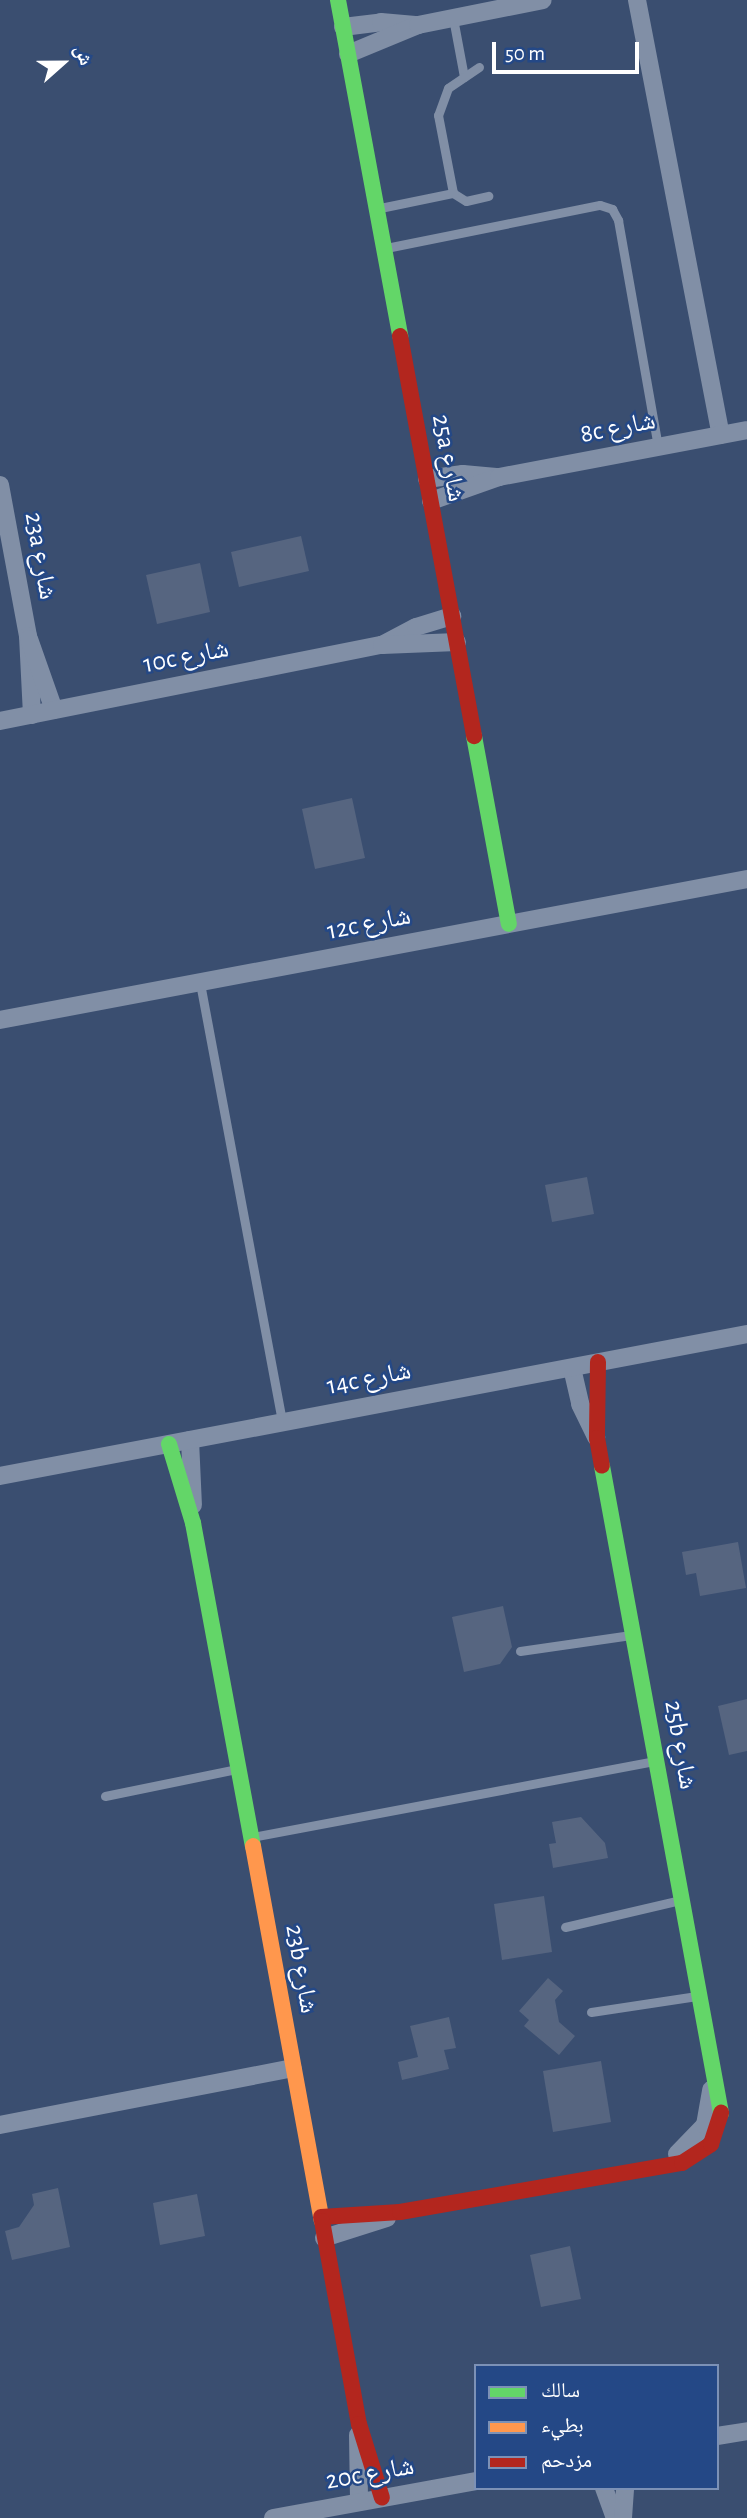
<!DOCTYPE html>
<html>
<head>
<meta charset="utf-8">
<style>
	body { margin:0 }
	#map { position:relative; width:747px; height:2518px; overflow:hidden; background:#3a4e70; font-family:"Alegreya Sans","Noto Naskh Arabic",sans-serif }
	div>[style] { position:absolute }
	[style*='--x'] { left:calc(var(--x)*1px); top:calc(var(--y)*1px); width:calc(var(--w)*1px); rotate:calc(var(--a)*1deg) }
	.building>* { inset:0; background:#566580 }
	.lane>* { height:9px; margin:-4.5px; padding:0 4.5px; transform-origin:4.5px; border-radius:4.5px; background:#818fa6 }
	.street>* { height:18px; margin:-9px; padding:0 9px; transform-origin:9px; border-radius:9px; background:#818fa6 }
	.fast>* { height:16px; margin:-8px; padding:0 8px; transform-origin:8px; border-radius:8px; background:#63d668 }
	.slow>* { height:16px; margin:-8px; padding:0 8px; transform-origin:8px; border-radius:8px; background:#ff974d }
	.jam>* { height:16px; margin:-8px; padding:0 8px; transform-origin:8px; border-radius:8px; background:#b3261e }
	span { translate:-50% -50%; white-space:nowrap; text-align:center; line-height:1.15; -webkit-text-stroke:5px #244886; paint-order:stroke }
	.street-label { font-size:26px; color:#fff }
	.legend { position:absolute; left:474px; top:2364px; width:245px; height:126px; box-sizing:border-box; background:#244886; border:2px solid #7c91b6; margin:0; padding:9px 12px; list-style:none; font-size:21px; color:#fff }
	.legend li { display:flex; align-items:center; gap:14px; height:35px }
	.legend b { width:35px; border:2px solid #7c91b6 }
	.north { position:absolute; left:28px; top:28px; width:70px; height:70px; -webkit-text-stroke:5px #244886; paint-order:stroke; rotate:69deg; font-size:19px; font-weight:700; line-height:28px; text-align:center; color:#fff }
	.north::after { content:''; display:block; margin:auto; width:24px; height:32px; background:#fff; clip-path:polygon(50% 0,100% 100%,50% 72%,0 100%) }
	.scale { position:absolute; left:492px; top:42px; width:147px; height:32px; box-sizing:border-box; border:4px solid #fff; border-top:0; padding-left:9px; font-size:21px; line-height:24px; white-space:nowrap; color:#fff; -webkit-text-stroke:5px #244886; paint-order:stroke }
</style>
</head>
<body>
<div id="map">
	<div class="building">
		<div style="clip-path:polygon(301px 536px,309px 571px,239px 587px,231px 552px)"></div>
		<div style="clip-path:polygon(200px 563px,210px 612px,157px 624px,146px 575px)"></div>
		<div style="clip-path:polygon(352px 798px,365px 858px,315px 869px,302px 809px)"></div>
		<div style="clip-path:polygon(587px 1177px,594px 1214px,552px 1222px,545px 1185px)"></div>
		<div style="clip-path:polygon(738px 1542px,746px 1588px,700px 1596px,696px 1573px,686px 1575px,682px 1552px)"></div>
		<div style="clip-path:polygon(503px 1606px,512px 1647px,500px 1664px,464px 1672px,452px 1617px)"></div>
		<div style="clip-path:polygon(747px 1699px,747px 1751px,729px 1755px,718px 1706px)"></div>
		<div style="clip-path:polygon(581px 1817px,605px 1843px,608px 1858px,553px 1868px,549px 1844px,556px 1843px,552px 1822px)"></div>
		<div style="clip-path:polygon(544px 1896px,552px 1952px,502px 1960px,494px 1904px)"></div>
		<div style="clip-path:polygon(548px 1978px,563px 1991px,555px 2000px,559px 2022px,575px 2036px,559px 2055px,524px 2026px,529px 2020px,519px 2011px)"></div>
		<div style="clip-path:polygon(449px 2017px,456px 2048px,444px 2050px,449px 2069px,402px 2080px,398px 2062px,418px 2057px,410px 2026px)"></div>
		<div style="clip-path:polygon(601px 2061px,611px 2122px,553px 2132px,543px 2071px)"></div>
		<div style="clip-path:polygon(58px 2188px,70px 2247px,12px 2260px,5px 2231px,19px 2227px,34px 2205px,32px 2194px)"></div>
		<div style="clip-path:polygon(197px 2194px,205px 2236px,160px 2245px,153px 2203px)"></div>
		<div style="clip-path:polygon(570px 2246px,581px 2299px,541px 2307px,530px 2255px)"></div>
	</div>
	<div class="lane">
		<div style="--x:453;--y:18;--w:60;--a:79.4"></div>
		<div style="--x:479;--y:67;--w:37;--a:146"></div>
		<div style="--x:448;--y:88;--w:29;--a:110"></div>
		<div style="--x:438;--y:115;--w:79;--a:79.1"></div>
		<div style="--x:453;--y:193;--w:15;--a:32"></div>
		<div style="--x:466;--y:201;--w:23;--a:-13"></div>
		<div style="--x:380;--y:208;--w:75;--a:-11.6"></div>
		<div style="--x:386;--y:248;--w:218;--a:-11.4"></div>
		<div style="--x:600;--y:205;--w:13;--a:18"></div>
		<div style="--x:612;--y:209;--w:13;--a:61"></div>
		<div style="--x:618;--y:220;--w:230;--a:80"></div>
		<div style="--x:200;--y:983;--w:447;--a:79.4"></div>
		<div style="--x:520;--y:1651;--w:112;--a:-8.2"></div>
		<div style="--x:105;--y:1796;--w:135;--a:-11.6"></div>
		<div style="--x:252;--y:1837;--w:409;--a:-10.7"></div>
		<div style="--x:565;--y:1927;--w:118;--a:-13.2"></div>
		<div style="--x:591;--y:2012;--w:107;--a:-8.6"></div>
	</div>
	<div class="street">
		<div style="--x:637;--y:0;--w:443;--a:79.1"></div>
		<div style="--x:343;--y:27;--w:38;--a:-7"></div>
		<div style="--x:381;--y:22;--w:37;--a:5"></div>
		<div style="--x:348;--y:54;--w:76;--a:-22.5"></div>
		<div style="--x:418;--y:25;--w:127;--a:-11.3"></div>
		<div style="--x:427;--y:479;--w:36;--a:-8"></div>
		<div style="--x:463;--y:474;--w:36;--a:5"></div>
		<div style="--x:0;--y:485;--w:154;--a:79.5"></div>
		<div style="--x:28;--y:636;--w:79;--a:87.1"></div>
		<div style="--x:431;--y:501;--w:72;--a:-19.4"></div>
		<div style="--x:499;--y:477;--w:252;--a:-10.7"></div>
		<div style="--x:29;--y:639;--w:75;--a:70.6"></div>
		<div style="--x:382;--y:645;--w:38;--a:-28"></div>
		<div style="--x:416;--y:627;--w:38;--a:-17"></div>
		<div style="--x:0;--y:721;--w:389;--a:-11.3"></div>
		<div style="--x:382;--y:645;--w:75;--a:-2.3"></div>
		<div style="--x:0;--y:1020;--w:760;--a:-10.69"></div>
		<div style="--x:572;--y:1368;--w:37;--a:77"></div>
		<div style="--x:580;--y:1404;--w:37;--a:64"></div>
		<div style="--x:190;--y:1440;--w:65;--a:87.4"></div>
		<div style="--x:0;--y:1476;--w:760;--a:-10.76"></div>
		<div style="--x:0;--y:2125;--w:298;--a:-11"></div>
		<div style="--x:677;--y:2154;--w:40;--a:-46"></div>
		<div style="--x:705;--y:2125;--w:36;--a:-80"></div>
		<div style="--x:324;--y:2238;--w:66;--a:-17.6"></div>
		<div style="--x:358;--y:2435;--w:67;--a:89.1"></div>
		<div style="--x:717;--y:2436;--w:30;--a:-9"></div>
		<div style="--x:604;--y:2488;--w:32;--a:70"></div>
		<div style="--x:273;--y:2518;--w:206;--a:-10.3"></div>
		<div style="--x:623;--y:2518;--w:30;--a:-86"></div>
	</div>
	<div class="fast">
		<div style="--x:338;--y:0;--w:342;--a:79.5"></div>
		<div style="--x:474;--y:736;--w:191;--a:79.5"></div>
		<div style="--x:169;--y:1444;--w:83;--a:73.1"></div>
		<div style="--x:193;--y:1523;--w:329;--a:79.5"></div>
		<div style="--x:602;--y:1466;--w:658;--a:79.58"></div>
	</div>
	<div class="slow">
		<div style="--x:253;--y:1846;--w:381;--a:79.6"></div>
	</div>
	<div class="jam">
		<div style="--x:400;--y:336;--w:407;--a:79.5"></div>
		<div style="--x:598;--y:1362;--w:76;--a:90.8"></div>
		<div style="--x:597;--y:1438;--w:28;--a:80"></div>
		<div style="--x:321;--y:2217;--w:79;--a:-3.6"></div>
		<div style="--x:400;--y:2212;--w:286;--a:-9.9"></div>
		<div style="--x:682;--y:2163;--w:35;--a:-33"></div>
		<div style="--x:711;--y:2144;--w:33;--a:-72"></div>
		<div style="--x:322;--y:2221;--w:206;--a:79.7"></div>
		<div style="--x:359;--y:2424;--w:77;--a:72.7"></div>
	</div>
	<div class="street-label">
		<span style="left:618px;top:428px;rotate:-11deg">8c شارع</span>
		<span style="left:448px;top:458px;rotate:79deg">25a شارع</span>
		<span style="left:40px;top:556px;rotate:80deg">23a شارع</span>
		<span style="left:186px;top:657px;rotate:-11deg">10c شارع</span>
		<span style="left:369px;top:924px;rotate:-11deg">12c شارع</span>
		<span style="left:369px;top:1379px;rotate:-11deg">14c شارع</span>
		<span style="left:680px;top:1745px;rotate:80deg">25b شارع</span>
		<span style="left:301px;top:1969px;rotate:80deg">23b شارع</span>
		<span style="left:370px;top:2474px;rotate:-10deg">20c شارع</span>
	</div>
	<ul class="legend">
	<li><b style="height:9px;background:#63d668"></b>سالك</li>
	<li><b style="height:9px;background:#ff974d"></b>بطيء</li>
	<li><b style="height:9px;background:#b3261e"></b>مزدحم</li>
	</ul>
	<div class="north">ش</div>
	<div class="scale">50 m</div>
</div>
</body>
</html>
